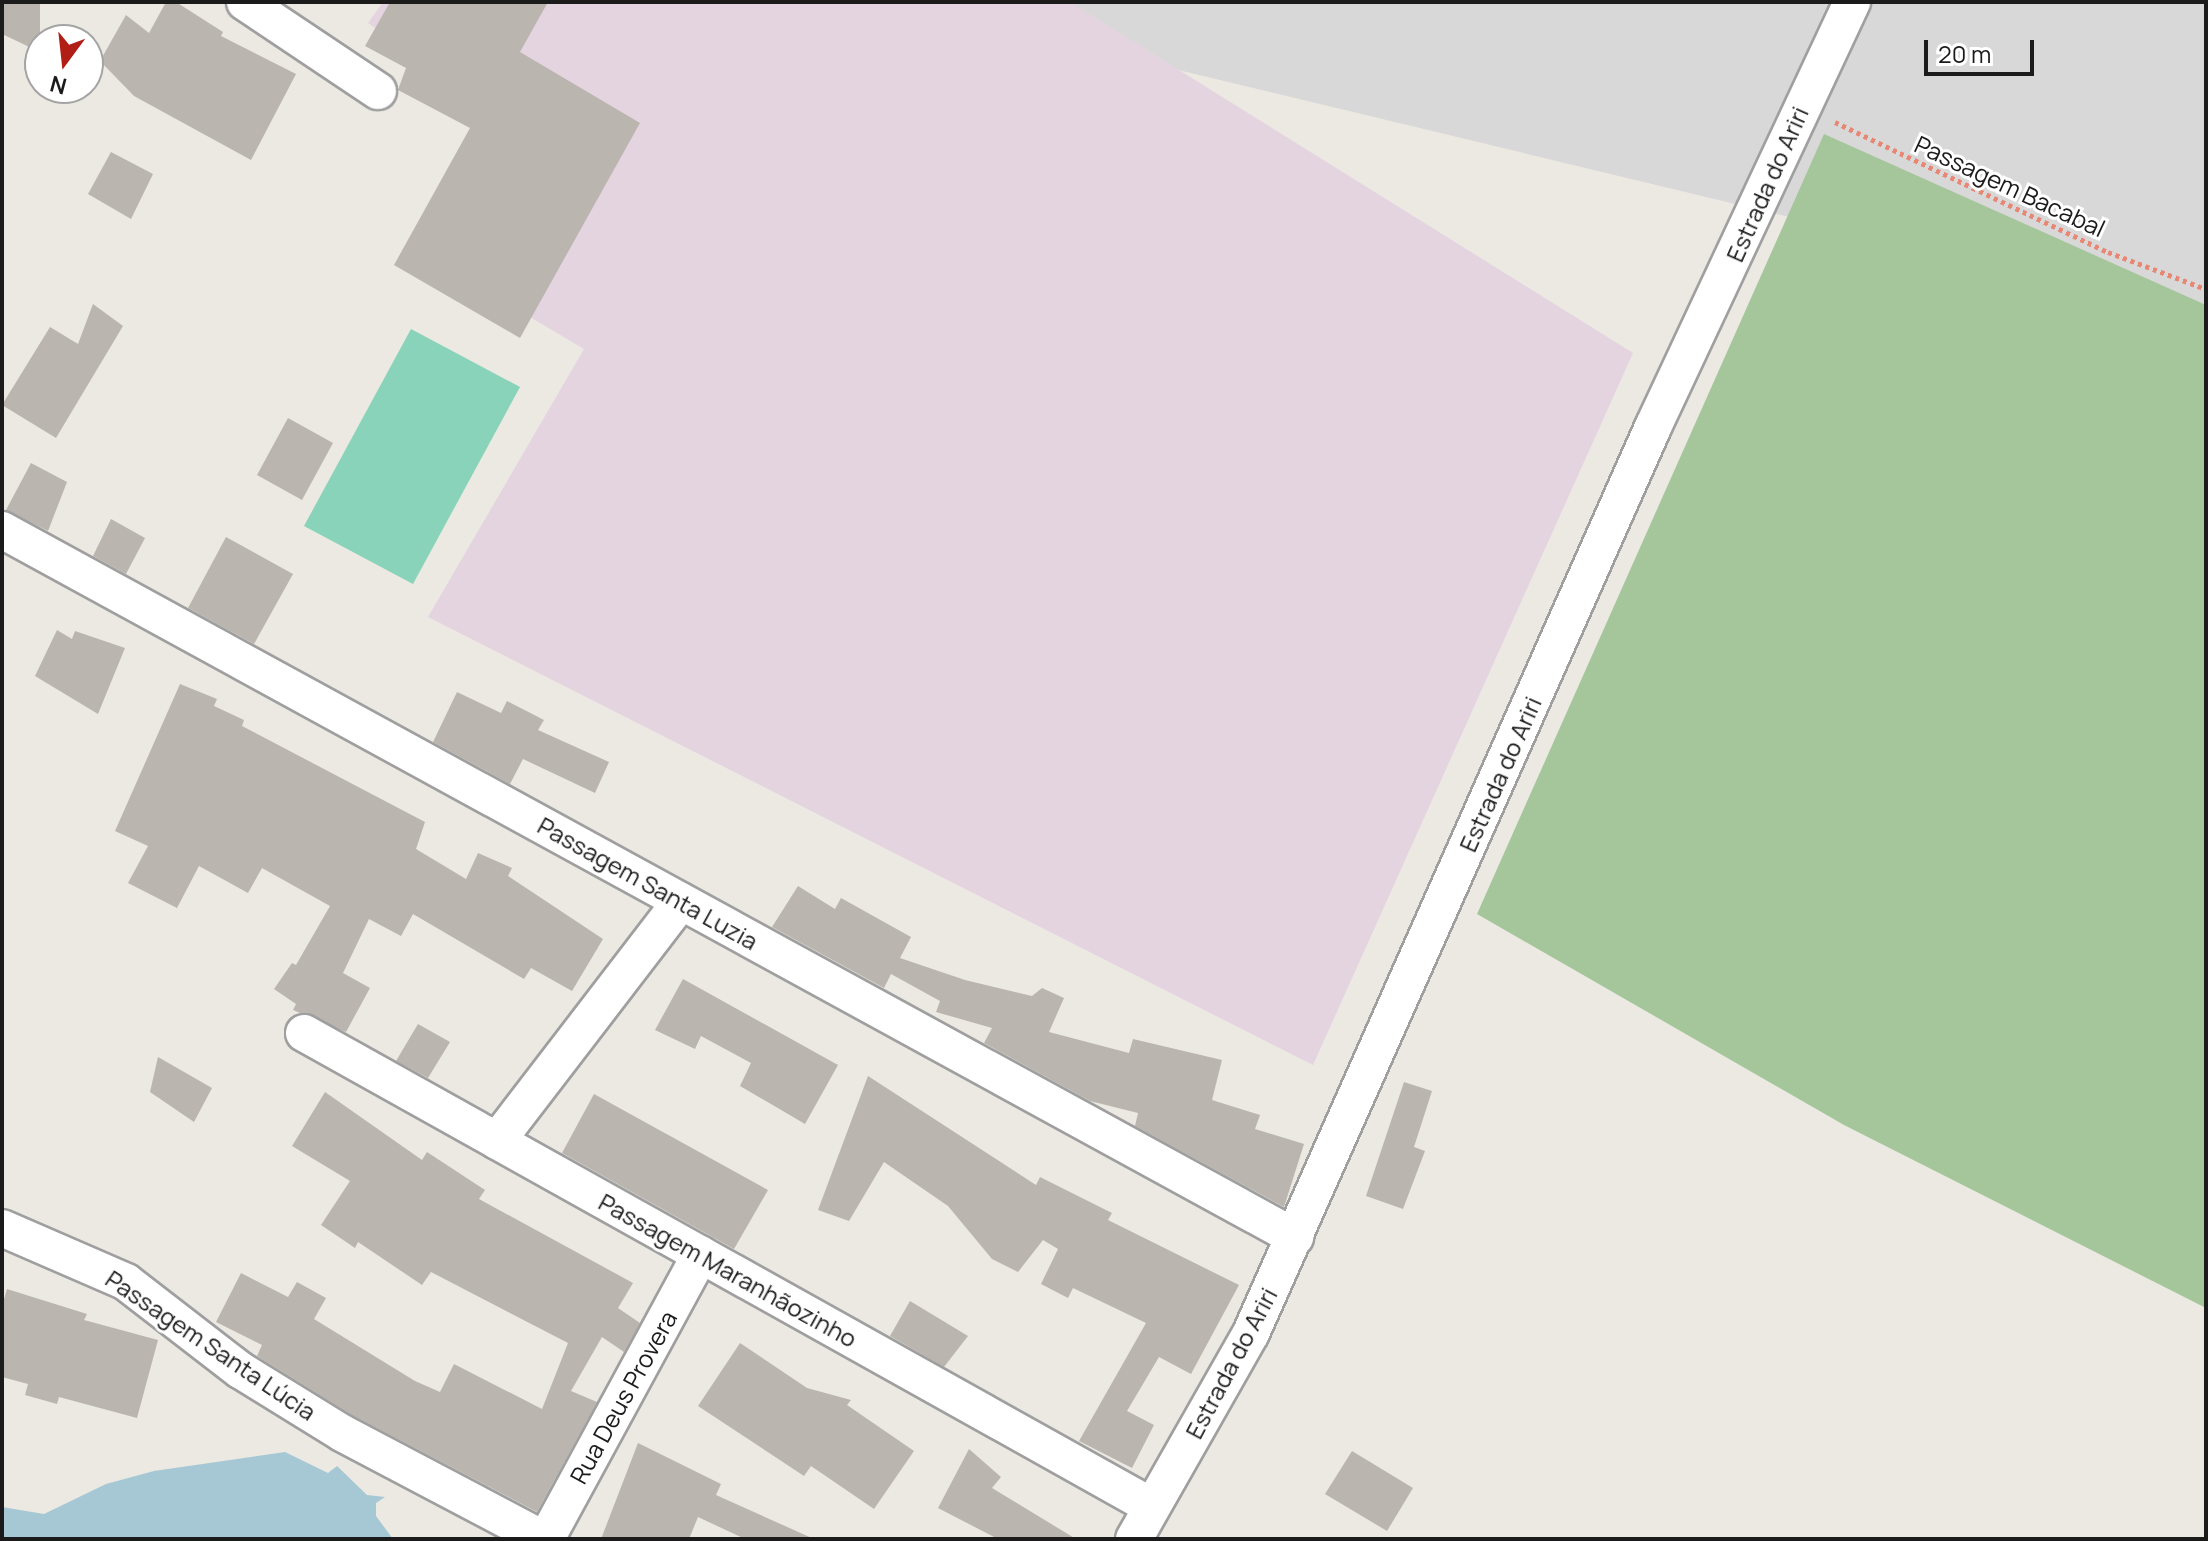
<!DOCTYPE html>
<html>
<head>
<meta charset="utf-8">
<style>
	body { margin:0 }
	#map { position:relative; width:2208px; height:1541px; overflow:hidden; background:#ebe9e2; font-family:Manrope,sans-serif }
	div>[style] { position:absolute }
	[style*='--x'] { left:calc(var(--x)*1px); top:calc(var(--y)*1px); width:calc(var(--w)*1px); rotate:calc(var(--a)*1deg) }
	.residential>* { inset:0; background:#d9d8d8 }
	.industrial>* { inset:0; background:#e4d4e0 }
	.forest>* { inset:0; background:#a5c69b }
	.pitch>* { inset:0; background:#88d3b9 }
	.water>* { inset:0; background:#a6c8d5 }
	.building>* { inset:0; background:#bbb5af }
	.path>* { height:5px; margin-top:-2.5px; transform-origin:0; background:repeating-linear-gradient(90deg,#e98775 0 4px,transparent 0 8px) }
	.roads { filter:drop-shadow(2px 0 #9f9f9f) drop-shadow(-2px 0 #9f9f9f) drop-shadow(0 2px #9f9f9f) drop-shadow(0 -2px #9f9f9f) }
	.minor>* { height:36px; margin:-18px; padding:0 18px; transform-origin:18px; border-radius:18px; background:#fff }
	span { translate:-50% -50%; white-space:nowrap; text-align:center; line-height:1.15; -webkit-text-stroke:6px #fff; paint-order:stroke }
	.street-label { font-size:24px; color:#1b1b1b }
	.frame { position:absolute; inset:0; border:4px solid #1b1b1b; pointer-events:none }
	.north { position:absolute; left:24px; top:24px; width:80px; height:80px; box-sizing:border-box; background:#fff; border:2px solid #a4a4a4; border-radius:50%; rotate:195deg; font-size:22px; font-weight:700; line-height:32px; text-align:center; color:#1b1b1b }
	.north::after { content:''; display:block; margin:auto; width:28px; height:36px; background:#b01e16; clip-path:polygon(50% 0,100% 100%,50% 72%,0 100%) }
	.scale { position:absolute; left:1924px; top:40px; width:110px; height:36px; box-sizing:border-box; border:4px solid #1b1b1b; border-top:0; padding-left:10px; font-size:24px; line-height:28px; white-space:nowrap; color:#1b1b1b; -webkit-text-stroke:6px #fff; paint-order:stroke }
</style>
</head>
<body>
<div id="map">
	<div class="residential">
		<div style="clip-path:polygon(895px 2px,2206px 2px,2206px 317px)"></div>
	</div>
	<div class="industrial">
		<div style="clip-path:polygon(383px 2px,1070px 2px,1633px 353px,1313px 1065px,428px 617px,584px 349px,413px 248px,486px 102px,368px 23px)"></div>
	</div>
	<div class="forest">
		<div style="clip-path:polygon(1824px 134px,2206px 305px,2206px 1308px,1844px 1125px,1477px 914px)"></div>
	</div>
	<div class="pitch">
		<div style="clip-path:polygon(411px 329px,520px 387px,413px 584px,304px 526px)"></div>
	</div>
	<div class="water">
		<div style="clip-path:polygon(285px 1452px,328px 1473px,337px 1466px,367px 1495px,385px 1497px,376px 1503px,376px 1516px,393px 1539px,2px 1539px,2px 1507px,44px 1514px,106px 1484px,154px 1471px)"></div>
	</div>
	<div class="building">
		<div style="clip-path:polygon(2px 2px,40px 2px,40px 52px,2px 34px)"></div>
		<div style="clip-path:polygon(166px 2px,176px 2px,223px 32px,221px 36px,296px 74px,251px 160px,134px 96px,100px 61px,126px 15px,149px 33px)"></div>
		<div style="clip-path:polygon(390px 2px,548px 2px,520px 52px,640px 123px,520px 338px,394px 265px,470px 128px,398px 90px,406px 68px,365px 46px)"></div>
		<div style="clip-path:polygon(111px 152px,153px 174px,131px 219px,88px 194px)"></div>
		<div style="clip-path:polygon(93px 304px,123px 326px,56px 438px,2px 405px,50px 327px,78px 344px)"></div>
		<div style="clip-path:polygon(288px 418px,333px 443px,302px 500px,257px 475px)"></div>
		<div style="clip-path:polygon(31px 463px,67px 482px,48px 531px,6px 510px)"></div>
		<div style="clip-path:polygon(111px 519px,145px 538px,126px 574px,93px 556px)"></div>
		<div style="clip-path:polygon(226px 537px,293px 574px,254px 644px,188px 608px)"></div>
		<div style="clip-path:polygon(57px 630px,72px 639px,75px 631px,125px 648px,98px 714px,35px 676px)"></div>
		<div style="clip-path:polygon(180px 684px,217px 699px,214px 706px,244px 720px,242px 726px,425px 822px,416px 849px,466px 879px,478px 853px,512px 868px,508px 876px,603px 939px,572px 991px,531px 968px,524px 979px,413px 914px,401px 936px,369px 919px,343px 973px,370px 988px,346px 1032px,293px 1010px,296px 1004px,274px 989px,292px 963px,296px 965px,330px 906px,262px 868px,248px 893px,199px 866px,177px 908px,128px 883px,148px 846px,115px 831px)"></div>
		<div style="clip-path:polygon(457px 692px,501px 713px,507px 701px,544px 720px,538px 730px,609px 762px,595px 793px,523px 759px,510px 784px,433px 742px)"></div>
		<div style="clip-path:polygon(798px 886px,835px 909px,841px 898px,911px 937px,900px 958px,965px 980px,1032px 996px,1042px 988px,1064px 998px,1049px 1032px,1129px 1053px,1133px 1039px,1222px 1060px,1212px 1100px,1260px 1115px,1255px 1129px,1304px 1144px,1284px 1207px,1135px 1126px,1138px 1113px,1090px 1101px,984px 1043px,992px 1028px,936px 1012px,940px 1001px,891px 974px,884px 988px,772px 927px)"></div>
		<div style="clip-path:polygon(683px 979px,838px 1065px,805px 1124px,740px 1086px,751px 1063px,701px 1036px,695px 1049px,655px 1030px)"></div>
		<div style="clip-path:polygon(418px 1024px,450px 1042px,428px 1078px,396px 1061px)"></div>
		<div style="clip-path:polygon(158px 1057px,212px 1088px,194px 1122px,150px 1092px)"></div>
		<div style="clip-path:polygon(868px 1076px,1036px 1185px,1040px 1177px,1112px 1213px,1108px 1220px,1239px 1285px,1191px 1374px,1159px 1357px,1127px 1411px,1154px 1425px,1132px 1468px,1079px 1441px,1146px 1323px,1073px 1288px,1068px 1298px,1041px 1284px,1058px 1249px,1043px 1240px,1018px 1272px,992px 1259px,948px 1206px,884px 1162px,849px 1221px,818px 1210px)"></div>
		<div style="clip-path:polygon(1404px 1082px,1432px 1091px,1414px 1147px,1425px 1151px,1403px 1209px,1366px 1196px)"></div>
		<div style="clip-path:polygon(325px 1092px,422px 1160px,427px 1152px,485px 1190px,479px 1199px,633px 1283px,618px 1308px,640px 1323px,624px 1352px,602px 1337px,571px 1391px,597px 1402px,537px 1512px,352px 1415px,257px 1356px,262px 1345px,216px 1322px,241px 1273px,288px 1297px,297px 1282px,326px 1298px,314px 1319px,415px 1381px,440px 1392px,454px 1364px,542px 1409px,568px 1343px,431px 1272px,422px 1285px,358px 1242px,355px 1248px,321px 1225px,350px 1181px,292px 1146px)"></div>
		<div style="clip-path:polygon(594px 1094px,768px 1190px,734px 1249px,562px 1153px)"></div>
		<div style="clip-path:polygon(7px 1289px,87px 1314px,84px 1320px,158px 1340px,137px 1418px,59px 1397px,57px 1404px,25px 1395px,28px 1384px,2px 1377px,2px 1306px)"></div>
		<div style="clip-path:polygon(910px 1301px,968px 1336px,944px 1367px,890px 1336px)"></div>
		<div style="clip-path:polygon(740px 1343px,807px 1388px,851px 1400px,847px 1405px,914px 1451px,874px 1509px,811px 1466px,804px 1476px,698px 1406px)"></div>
		<div style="clip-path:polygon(638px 1443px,721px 1484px,716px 1495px,814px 1539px,745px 1539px,698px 1517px,689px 1539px,601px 1539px)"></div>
		<div style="clip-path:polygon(969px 1449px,1001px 1477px,992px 1488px,1076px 1539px,998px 1539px,938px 1508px)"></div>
		<div style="clip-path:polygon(1352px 1451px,1413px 1488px,1387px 1531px,1325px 1494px)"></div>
	</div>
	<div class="path">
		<div style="--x:1835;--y:122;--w:302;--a:25.5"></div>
		<div style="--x:2108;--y:252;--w:105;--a:20.7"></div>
	</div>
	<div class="roads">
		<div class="minor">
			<div style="--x:245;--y:2;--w:160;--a:33.8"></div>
			<div style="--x:2;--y:530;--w:1474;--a:28.67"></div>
			<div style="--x:304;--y:1033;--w:970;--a:29.18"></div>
			<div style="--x:497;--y:1141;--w:302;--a:-52.5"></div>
			<div style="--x:2;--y:1228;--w:135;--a:23.5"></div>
			<div style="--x:126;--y:1282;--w:144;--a:37.7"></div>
			<div style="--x:240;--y:1370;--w:120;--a:31.7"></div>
			<div style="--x:342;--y:1433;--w:227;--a:27.8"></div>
			<div style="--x:546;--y:1539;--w:324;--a:-61.5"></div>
			<div style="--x:1134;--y:1539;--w:237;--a:-60.4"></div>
			<div style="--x:1251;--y:1333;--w:991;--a:-66.07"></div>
			<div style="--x:1653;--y:427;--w:469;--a:-64.9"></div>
		</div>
	</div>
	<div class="street-label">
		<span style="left:1767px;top:184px;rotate:-66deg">Estrada do Ariri</span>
		<span style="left:2010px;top:186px;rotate:25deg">Passagem Bacabal</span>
		<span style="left:1500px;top:774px;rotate:-66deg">Estrada do Ariri</span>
		<span style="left:648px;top:883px;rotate:29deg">Passagem Santa Luzia</span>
		<span style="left:728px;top:1270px;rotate:29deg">Passagem Maranhãozinho</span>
		<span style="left:211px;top:1345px;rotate:34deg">Passagem Santa Lúcia</span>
		<span style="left:1231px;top:1363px;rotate:-62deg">Estrada do Ariri</span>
		<span style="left:623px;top:1397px;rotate:-61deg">Rua Deus Provera</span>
	</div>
	<div class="frame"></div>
	<div class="north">N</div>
	<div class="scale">20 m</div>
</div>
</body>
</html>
